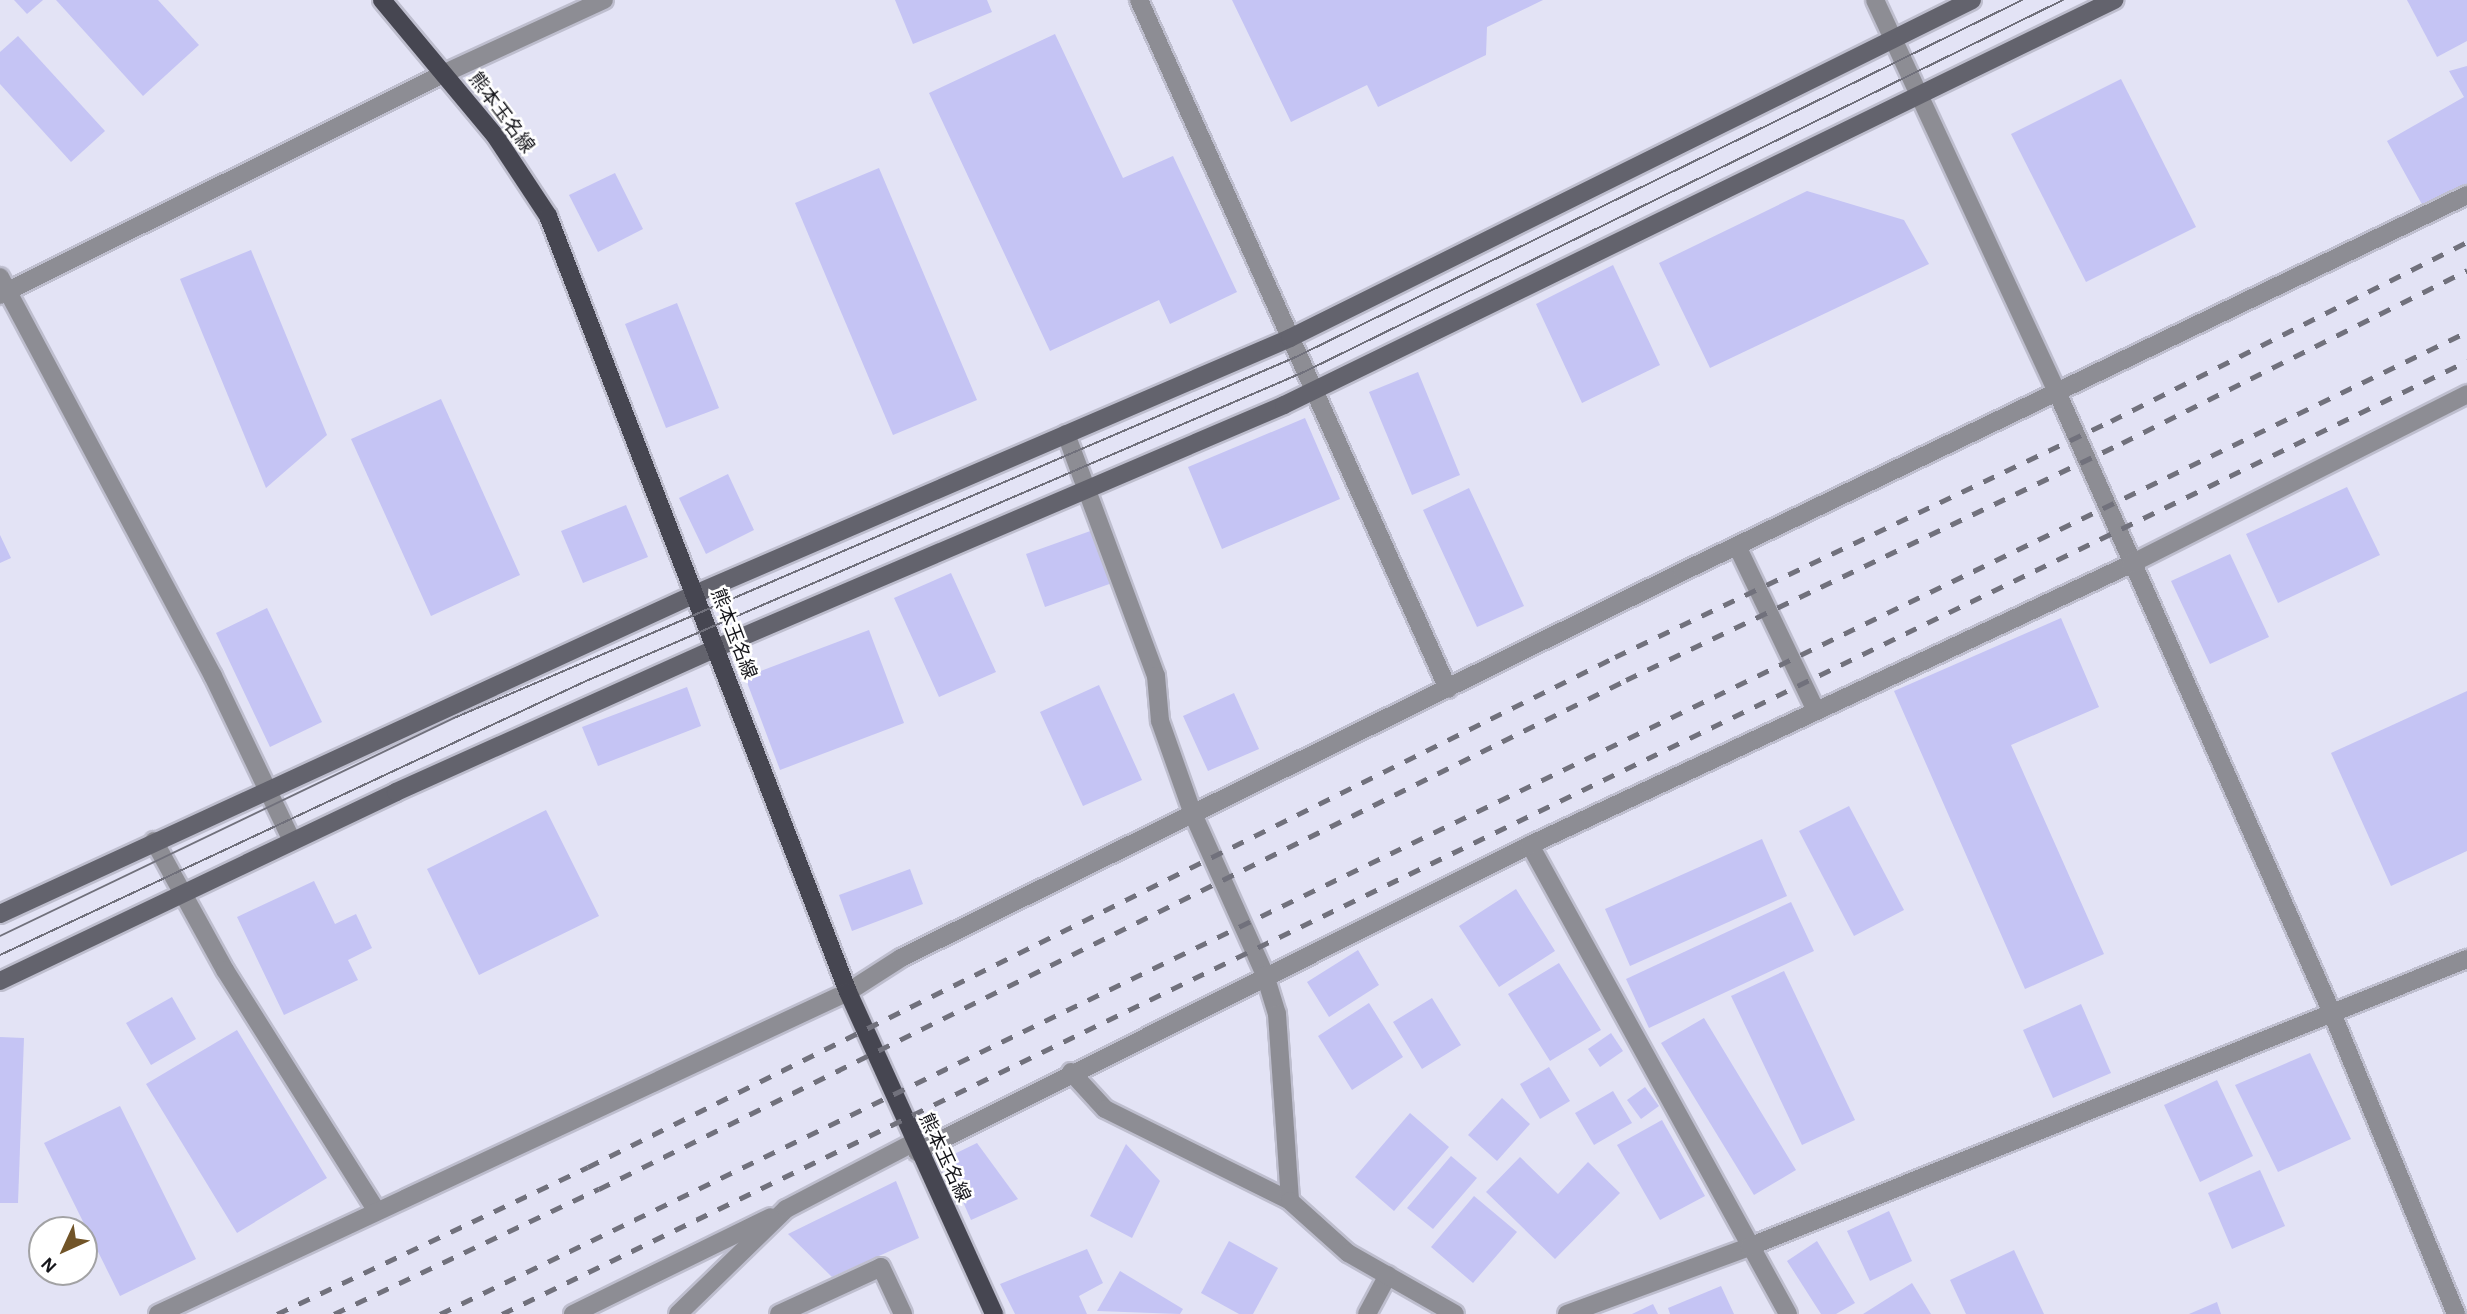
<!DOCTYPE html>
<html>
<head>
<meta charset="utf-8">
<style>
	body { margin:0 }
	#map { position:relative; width:2467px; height:1314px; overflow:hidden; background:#e3e3f5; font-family:"Alegreya Sans","Noto Sans JP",sans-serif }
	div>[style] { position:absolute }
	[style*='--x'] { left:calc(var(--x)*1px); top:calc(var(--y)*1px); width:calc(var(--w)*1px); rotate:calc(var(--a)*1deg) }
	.building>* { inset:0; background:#c5c4f4 }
	.roads { filter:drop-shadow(2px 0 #bebece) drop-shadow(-2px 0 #bebece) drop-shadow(0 2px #bebece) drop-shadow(0 -2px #bebece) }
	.lane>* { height:18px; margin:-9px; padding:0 9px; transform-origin:9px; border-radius:9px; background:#8d8d94 }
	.street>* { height:18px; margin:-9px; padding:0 9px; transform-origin:9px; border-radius:9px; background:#8d8d94 }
	.secondary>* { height:18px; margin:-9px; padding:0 9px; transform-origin:9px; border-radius:9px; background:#63636d }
	.primary>* { height:18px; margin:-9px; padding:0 9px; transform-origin:9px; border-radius:9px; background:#464651 }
	.tram>* { height:2px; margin:-1px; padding:0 1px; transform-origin:1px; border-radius:1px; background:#71717c }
	.rail>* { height:5px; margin-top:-2.5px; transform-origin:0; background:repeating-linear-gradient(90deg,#71717c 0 12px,transparent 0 24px) }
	span { translate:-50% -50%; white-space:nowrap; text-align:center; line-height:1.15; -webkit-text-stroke:5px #fff; paint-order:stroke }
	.street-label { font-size:19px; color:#16161b }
	.north { position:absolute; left:28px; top:1216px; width:70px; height:70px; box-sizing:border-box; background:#fff; border:2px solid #a2a2a4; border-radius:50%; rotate:225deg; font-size:19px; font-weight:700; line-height:28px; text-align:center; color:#16161b }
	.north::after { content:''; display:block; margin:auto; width:24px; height:32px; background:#715428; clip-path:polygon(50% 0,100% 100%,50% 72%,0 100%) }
</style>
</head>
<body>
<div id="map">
	<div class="building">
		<div style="clip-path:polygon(14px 0,43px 0,27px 14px)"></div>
		<div style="clip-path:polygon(56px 0,158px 0,199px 45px,143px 96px)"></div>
		<div style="clip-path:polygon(895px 0,987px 0,992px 12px,913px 44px)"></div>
		<div style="clip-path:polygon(1232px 0,1543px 0,1487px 27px,1486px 55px,1378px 107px,1367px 85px,1291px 122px)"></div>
		<div style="clip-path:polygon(2407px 0,2467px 0,2467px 41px,2437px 57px)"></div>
		<div style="clip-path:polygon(1055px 34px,1123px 178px,1173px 156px,1237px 292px,1170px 324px,1159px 300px,1050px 351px,929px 93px)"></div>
		<div style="clip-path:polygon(18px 36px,105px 131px,71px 162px,0 84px,0 52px)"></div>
		<div style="clip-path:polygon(2467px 66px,2467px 184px,2424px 208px,2387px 141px,2464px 97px,2449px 71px)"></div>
		<div style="clip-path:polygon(2121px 79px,2196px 227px,2086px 282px,2011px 134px)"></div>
		<div style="clip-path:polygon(879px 168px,977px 400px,893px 435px,795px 203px)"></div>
		<div style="clip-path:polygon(615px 173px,643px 229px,598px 252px,569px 195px)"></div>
		<div style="clip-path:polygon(1807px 191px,1904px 220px,1929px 264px,1710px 368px,1659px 263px)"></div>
		<div style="clip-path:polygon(251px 250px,327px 435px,266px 488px,180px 279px)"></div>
		<div style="clip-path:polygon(1613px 265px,1660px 365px,1582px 403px,1536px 304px)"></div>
		<div style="clip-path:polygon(677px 303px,719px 408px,666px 428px,625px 324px)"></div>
		<div style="clip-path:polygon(1418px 372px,1460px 475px,1412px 495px,1369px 392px)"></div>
		<div style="clip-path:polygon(441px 399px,520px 575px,431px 616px,351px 439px)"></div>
		<div style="clip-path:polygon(1305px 418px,1340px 499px,1222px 549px,1188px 467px)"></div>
		<div style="clip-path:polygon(728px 474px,754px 530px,706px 554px,679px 498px)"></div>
		<div style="clip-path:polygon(2347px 487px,2380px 555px,2278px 603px,2246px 534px)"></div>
		<div style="clip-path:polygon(1469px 488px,1524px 606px,1477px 627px,1423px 510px)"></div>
		<div style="clip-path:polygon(626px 505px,648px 557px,583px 583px,561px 531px)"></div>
		<div style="clip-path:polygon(1096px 529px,1115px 582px,1045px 607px,1026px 554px)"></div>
		<div style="clip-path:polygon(0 535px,11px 558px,0 563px)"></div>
		<div style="clip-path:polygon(2230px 554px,2269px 637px,2210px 664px,2171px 581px)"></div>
		<div style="clip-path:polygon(951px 573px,996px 672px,939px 697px,894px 598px)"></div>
		<div style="clip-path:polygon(267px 608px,322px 722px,270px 747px,216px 633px)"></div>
		<div style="clip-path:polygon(2061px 618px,2099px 707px,2011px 745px,2104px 954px,2025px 989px,1894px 691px)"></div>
		<div style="clip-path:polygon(869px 630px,904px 723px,780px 770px,745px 677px)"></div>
		<div style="clip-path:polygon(1099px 685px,1142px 780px,1083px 806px,1040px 712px)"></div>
		<div style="clip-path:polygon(687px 687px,701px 726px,598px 766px,582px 727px)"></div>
		<div style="clip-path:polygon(2467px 691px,2467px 851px,2391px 886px,2331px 753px)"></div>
		<div style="clip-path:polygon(1234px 693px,1259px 749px,1208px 771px,1183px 716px)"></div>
		<div style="clip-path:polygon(1849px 806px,1904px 910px,1854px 936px,1799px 831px)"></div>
		<div style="clip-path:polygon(546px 810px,599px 916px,479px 975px,427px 869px)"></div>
		<div style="clip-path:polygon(1762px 839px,1787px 896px,1630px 966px,1605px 909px)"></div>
		<div style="clip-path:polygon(910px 869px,923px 904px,852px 931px,839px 895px)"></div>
		<div style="clip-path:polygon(314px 881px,335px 924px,356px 914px,372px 948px,348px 960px,358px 980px,284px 1015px,237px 917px)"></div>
		<div style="clip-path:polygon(1516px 889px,1555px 951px,1499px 987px,1459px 926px)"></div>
		<div style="clip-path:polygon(1791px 902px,1814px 951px,1649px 1028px,1626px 979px)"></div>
		<div style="clip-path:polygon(1358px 950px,1379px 985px,1329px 1017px,1307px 982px)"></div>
		<div style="clip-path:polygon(1559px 963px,1601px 1030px,1550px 1061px,1508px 994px)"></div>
		<div style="clip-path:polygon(1784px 971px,1855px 1120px,1802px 1145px,1731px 996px)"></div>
		<div style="clip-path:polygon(172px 997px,196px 1039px,151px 1065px,126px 1023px)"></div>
		<div style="clip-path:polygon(1432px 998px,1461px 1045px,1422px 1069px,1393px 1022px)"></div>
		<div style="clip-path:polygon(1369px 1003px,1403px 1057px,1352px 1090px,1318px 1036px)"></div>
		<div style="clip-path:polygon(2081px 1004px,2111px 1073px,2053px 1098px,2023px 1030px)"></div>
		<div style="clip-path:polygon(1704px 1018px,1796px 1170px,1754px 1195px,1661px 1043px)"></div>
		<div style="clip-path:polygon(237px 1030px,327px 1178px,237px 1233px,146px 1084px)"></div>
		<div style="clip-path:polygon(1611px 1033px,1623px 1051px,1600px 1067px,1588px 1049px)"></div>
		<div style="clip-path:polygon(0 1037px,24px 1038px,18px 1203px,0 1203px)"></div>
		<div style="clip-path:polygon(2310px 1053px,2351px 1139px,2278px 1172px,2235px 1085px)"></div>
		<div style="clip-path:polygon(1549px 1067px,1570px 1101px,1540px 1119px,1520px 1084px)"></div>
		<div style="clip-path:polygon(2217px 1080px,2253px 1156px,2200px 1182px,2164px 1105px)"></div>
		<div style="clip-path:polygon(1645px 1087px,1659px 1106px,1641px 1119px,1627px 1100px)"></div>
		<div style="clip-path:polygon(1613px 1091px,1632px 1123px,1594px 1145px,1575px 1113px)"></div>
		<div style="clip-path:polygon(1502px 1098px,1530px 1124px,1497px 1161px,1468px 1135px)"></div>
		<div style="clip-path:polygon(120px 1106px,196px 1259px,120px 1296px,44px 1143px)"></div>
		<div style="clip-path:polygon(1410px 1113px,1449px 1147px,1394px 1211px,1355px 1177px)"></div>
		<div style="clip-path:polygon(1662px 1120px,1705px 1196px,1660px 1220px,1617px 1145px)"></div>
		<div style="clip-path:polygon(977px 1143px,1018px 1199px,971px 1220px,944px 1159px)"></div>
		<div style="clip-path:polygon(1126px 1144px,1160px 1181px,1132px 1238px,1090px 1216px)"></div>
		<div style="clip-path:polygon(1451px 1156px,1477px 1178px,1433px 1229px,1407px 1208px)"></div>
		<div style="clip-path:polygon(1520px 1157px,1558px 1194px,1588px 1162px,1620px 1193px,1555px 1259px,1486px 1192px)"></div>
		<div style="clip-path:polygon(2260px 1170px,2285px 1226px,2232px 1249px,2208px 1193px)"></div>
		<div style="clip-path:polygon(896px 1181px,919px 1238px,832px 1277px,788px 1234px)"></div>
		<div style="clip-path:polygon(1474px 1196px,1517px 1232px,1473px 1283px,1431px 1247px)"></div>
		<div style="clip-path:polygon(1889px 1211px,1912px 1261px,1870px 1281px,1847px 1231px)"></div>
		<div style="clip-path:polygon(1229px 1241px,1278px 1268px,1253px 1314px,1239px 1314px,1201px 1293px)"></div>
		<div style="clip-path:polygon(1817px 1241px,1855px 1303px,1836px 1314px,1821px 1314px,1787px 1261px)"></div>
		<div style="clip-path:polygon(1087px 1249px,1103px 1283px,1079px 1296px,1087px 1314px,1015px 1314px,1000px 1284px)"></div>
		<div style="clip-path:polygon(2014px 1250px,2044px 1314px,1966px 1314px,1950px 1280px)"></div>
		<div style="clip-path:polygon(1120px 1271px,1183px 1309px,1180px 1314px,1097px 1311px)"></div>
		<div style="clip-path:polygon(1912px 1283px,1931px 1314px,1863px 1314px)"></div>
		<div style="clip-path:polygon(1721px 1286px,1734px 1314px,1670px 1314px,1668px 1308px)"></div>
		<div style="clip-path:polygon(2217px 1302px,2221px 1314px,2189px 1314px)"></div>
		<div style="clip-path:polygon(1653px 1304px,1658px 1314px,1632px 1314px)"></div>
	</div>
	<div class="roads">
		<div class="lane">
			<div style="--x:1066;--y:434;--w:258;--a:69.6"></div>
			<div style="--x:1156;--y:676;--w:45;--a:84.9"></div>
			<div style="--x:1160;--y:721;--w:99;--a:70.5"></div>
			<div style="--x:1071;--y:1072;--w:50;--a:47.4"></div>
			<div style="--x:1105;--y:1109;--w:207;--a:26.4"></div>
			<div style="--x:779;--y:1314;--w:112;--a:-24.7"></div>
			<div style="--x:881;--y:1267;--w:52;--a:64.9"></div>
			<div style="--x:1367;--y:1314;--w:44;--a:-61.7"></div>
		</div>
		<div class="street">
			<div style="--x:1139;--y:0;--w:755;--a:65.84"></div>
			<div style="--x:1875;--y:0;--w:432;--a:65.1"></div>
			<div style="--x:2057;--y:392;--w:679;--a:66.11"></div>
			<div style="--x:2332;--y:1013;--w:326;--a:67.6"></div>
			<div style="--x:0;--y:277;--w:452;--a:61.9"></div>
			<div style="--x:213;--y:676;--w:183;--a:64.4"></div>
			<div style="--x:0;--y:295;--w:497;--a:-26.5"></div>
			<div style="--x:445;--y:73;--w:175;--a:-24.7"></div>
			<div style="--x:1737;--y:546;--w:183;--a:64.4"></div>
			<div style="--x:1193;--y:814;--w:176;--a:65.9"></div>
			<div style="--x:1265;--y:975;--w:41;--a:72.9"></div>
			<div style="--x:1277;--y:1014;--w:187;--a:86"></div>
			<div style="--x:1290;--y:1201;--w:78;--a:41.9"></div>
			<div style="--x:1348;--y:1253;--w:123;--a:29.7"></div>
			<div style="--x:154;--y:841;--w:147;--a:61.2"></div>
			<div style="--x:225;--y:970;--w:284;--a:57.8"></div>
			<div style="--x:1530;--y:845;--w:535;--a:61.18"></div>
			<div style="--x:917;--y:1152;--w:686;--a:-26.6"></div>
			<div style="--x:1530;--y:845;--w:663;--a:-25.06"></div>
			<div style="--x:2131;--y:564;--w:377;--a:-26.8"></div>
			<div style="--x:158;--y:1314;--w:761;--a:-25.02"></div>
			<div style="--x:848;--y:992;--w:63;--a:-32.7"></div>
			<div style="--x:901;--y:958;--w:871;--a:-26.3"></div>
			<div style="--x:1682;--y:572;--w:871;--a:-25.65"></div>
			<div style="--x:573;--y:1314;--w:220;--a:-26.1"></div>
			<div style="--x:678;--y:1314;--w:151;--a:-44.2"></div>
			<div style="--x:786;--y:1209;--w:143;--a:-27.5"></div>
			<div style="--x:1567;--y:1314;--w:194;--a:-20.2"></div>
			<div style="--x:1749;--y:1247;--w:774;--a:-21.86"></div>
		</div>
		<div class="secondary">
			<div style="--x:0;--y:914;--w:765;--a:-24.72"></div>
			<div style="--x:695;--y:594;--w:648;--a:-23.28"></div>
			<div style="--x:1290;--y:338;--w:761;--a:-26.36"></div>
			<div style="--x:0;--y:981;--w:439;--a:-25.5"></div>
			<div style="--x:396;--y:792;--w:351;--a:-24.2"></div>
			<div style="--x:716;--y:648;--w:618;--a:-23.16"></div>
			<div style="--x:1284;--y:405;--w:924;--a:-26.01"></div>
		</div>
		<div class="primary">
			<div style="--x:382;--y:0;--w:178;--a:50.2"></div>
			<div style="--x:496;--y:137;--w:95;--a:56.6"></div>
			<div style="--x:548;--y:216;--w:832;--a:68.86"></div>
			<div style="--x:848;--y:992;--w:354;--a:65.6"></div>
		</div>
	</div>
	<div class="tram">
		<div style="--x:0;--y:936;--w:504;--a:-25.65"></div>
		<div style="--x:454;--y:718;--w:918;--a:-23.21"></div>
		<div style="--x:1298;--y:356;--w:807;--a:-26.18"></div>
		<div style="--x:0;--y:955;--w:647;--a:-25.06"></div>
		<div style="--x:586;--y:681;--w:782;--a:-23.29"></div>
		<div style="--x:1304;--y:372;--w:845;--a:-26.11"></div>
	</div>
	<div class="rail">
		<div style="--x:277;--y:1314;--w:344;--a:-25.3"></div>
		<div style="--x:588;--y:1167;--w:1147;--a:-26.41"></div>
		<div style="--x:1615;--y:657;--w:549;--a:-25.45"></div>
		<div style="--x:2111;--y:421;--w:398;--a:-26.7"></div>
		<div style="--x:334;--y:1314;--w:293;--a:-25.3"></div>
		<div style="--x:599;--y:1189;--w:1146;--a:-26.36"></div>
		<div style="--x:1626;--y:680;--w:550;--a:-25.54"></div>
		<div style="--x:2122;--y:443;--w:386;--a:-26.6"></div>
		<div style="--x:440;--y:1314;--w:2252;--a:-25.85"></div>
		<div style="--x:502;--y:1314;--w:2184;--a:-25.87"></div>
	</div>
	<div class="street-label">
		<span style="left:501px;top:113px;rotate:53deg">熊本玉名線</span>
		<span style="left:733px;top:634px;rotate:69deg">熊本玉名線</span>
		<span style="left:944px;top:1158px;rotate:65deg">熊本玉名線</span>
	</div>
	<div class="north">N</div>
</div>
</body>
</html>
